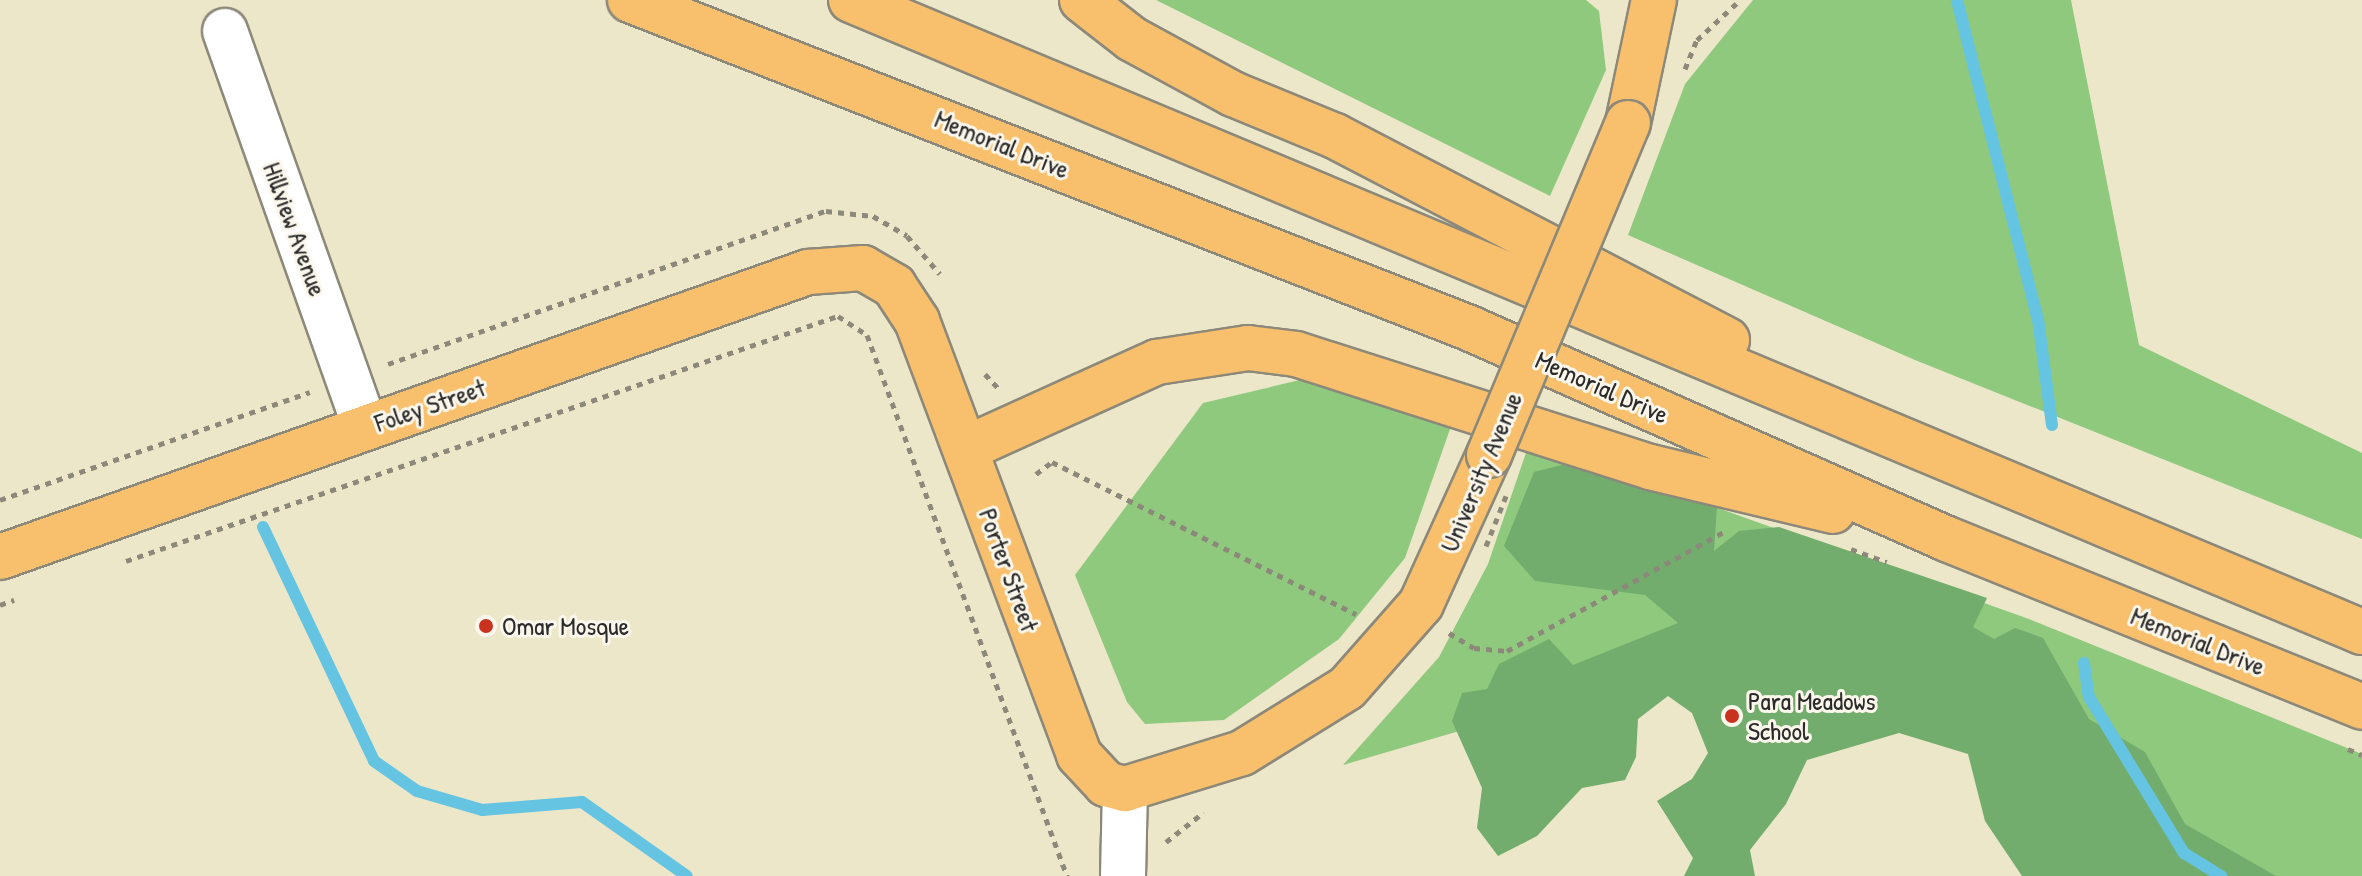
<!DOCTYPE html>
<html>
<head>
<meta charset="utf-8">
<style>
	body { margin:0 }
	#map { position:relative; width:2362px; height:876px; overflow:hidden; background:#ede7ca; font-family:"Patrick Hand",sans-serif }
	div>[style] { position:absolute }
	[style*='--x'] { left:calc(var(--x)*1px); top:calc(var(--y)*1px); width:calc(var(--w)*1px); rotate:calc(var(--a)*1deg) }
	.green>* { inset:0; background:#8ec97e }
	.forest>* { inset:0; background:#72ad6d }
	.stream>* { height:12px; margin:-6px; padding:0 6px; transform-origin:6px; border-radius:6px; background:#64c4e2 }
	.path>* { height:5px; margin-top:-2.5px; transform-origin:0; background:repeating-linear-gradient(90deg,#8c897a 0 6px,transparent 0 12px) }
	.roads { filter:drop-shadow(2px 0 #8c897a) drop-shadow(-2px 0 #8c897a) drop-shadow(0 2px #8c897a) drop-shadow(0 -2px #8c897a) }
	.minor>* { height:44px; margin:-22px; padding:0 22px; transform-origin:22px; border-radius:22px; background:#fff }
	.major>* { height:44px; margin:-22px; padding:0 22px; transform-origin:22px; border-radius:22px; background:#f8bf6c }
	.highway>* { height:44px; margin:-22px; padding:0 22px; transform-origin:22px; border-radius:22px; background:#f8bf6c }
	.path-bridge>* { height:5px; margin-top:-2.5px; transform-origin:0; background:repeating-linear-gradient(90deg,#8c897a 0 6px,transparent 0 12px) }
	.bridges { filter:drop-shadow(2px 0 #8c897a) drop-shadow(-2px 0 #8c897a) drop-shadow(0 2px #8c897a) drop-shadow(0 -2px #8c897a) }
	.major-bridge>* { height:44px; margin:-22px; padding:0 22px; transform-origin:22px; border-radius:22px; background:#f8bf6c }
	.dots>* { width:22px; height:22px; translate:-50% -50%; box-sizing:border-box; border:4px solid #fbf7ec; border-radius:50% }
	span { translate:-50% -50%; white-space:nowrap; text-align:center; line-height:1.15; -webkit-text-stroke:6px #fbf7ec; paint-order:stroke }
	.street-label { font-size:26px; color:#2b2b2b }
	.poi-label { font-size:26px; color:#2b2b2b }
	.left { translate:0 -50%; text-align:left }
</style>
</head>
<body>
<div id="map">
	<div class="green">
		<div style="clip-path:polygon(1156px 0,1586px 0,1599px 11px,1606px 70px,1550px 196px)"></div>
		<div style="clip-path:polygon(1753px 0,2071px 0,2139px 345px,2362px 453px,2362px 539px,1915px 360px,1628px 235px,1685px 84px)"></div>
		<div style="clip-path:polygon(1321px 375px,1457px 409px,1405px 558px,1339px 639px,1224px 720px,1145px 724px,1127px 702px,1075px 575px,1203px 403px)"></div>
		<div style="clip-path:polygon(1530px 441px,2029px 619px,2362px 754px,2362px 876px,2169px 876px,2082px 734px,1746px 647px,1343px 765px,1439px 657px,1488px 564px)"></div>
	</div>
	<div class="forest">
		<div style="clip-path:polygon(1582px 460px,1717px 506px,1714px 551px,1739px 531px,1779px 527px,1987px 598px,1973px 627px,1994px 639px,2015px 628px,2043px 638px,2089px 719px,2145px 752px,2185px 824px,2276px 876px,2022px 876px,1985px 821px,1968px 754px,1899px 733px,1807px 760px,1786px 804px,1750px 850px,1755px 876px,1684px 876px,1693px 858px,1657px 801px,1692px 779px,1708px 753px,1692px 713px,1668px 696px,1638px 719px,1636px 757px,1625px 780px,1582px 788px,1537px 836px,1498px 856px,1477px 828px,1482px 788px,1452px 721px,1462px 693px,1487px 689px,1499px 664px,1549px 639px,1573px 665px,1678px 623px,1645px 595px,1535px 581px,1504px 546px,1534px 472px)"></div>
	</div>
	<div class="stream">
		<div style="--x:1957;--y:0;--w:329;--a:75.8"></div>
		<div style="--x:2038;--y:319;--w:107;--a:82.5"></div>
		<div style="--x:263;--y:527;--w:259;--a:64.6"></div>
		<div style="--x:374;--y:761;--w:52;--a:34.9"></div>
		<div style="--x:417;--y:791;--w:68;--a:16.3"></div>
		<div style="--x:482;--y:810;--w:100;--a:-4.6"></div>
		<div style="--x:582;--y:802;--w:128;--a:35.2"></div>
		<div style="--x:2084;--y:663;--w:34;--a:82"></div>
		<div style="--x:2089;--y:697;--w:183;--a:58.7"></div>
		<div style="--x:2184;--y:853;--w:44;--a:31.9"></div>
	</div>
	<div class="path">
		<div style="--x:1685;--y:69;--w:31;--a:-68"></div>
		<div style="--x:1697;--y:40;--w:59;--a:-42.9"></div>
		<div style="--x:388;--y:364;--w:464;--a:-19.3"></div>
		<div style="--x:826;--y:211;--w:47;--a:6.1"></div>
		<div style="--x:873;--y:216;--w:39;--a:30"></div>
		<div style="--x:907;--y:236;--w:50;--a:49"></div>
		<div style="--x:985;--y:374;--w:22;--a:47"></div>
		<div style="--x:1036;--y:474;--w:20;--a:-37"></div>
		<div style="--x:1052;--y:462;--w:340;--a:26.6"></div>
		<div style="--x:0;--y:500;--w:328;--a:-19.2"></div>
		<div style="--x:1851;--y:549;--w:38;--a:20"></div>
		<div style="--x:126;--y:561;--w:753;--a:-18.99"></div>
		<div style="--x:838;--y:316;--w:35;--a:33"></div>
		<div style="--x:867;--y:335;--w:577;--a:69.71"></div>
		<div style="--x:0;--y:605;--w:15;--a:-20"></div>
		<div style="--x:1449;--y:633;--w:29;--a:31"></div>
		<div style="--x:1474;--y:648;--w:33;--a:5"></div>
		<div style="--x:1507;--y:651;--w:251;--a:-28.8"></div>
		<div style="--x:2348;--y:749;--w:15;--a:23"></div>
		<div style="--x:1166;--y:842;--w:48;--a:-38.3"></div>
	</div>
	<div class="roads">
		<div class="minor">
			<div style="--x:225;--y:31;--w:420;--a:70.5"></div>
			<div style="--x:1123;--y:876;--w:87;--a:-88.7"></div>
		</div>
		<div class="major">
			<div style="--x:1628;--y:123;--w:126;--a:-78.1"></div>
			<div style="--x:0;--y:557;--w:857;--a:-19.43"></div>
			<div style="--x:808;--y:272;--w:55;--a:-4.2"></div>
			<div style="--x:863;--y:268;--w:36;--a:30"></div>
			<div style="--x:894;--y:286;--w:42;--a:56.7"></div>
			<div style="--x:917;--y:321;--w:463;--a:69.5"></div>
			<div style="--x:1079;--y:755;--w:40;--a:47"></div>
			<div style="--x:1106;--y:784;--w:20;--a:15"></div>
			<div style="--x:1125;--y:789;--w:122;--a:-17.1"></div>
			<div style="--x:1242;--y:753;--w:123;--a:-31.8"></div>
			<div style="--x:1347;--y:688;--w:112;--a:-48.6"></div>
			<div style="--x:1421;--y:604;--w:164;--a:-65.5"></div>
		</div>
		<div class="highway">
			<div style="--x:630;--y:0;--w:901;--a:21.35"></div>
			<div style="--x:1469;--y:328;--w:522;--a:23.82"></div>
			<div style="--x:1947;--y:539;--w:448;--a:22"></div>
			<div style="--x:851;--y:0;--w:1638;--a:22.7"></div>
			<div style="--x:1082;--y:0;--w:63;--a:38"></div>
			<div style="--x:1132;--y:39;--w:115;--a:28.6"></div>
			<div style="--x:1233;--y:94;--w:110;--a:22.4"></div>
			<div style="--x:1335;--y:136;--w:442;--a:27.5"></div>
			<div style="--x:967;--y:448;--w:209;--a:-24.4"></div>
			<div style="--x:1157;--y:362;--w:92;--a:-8.7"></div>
			<div style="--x:1248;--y:348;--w:48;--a:7.1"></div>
			<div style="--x:1296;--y:354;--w:372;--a:17.7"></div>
			<div style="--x:1650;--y:467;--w:188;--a:13.5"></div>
		</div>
	</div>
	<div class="path-bridge">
		<div style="--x:1486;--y:546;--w:59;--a:-68.2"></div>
	</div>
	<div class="bridges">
		<div class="major-bridge">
			<div style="--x:1489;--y:455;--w:360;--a:-67.3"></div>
		</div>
	</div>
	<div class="dots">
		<div style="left:486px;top:626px;background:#c8321e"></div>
		<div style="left:1732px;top:716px;background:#c8321e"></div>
	</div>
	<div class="street-label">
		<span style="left:1002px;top:144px;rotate:22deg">Memorial Drive</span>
		<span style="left:295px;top:229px;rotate:70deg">Hillview Avenue</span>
		<span style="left:1602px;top:387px;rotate:24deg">Memorial Drive</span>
		<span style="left:430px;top:405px;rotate:-19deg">Foley Street</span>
		<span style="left:1481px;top:472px;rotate:-67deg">University Avenue</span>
		<span style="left:1009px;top:570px;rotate:70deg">Porter Street</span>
		<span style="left:2198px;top:641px;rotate:22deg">Memorial Drive</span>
	</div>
	<div class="poi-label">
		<span class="left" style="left:502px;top:626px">Omar Mosque</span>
		<span class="left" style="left:1748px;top:716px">Para Meadows<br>School</span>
	</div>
</div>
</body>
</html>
